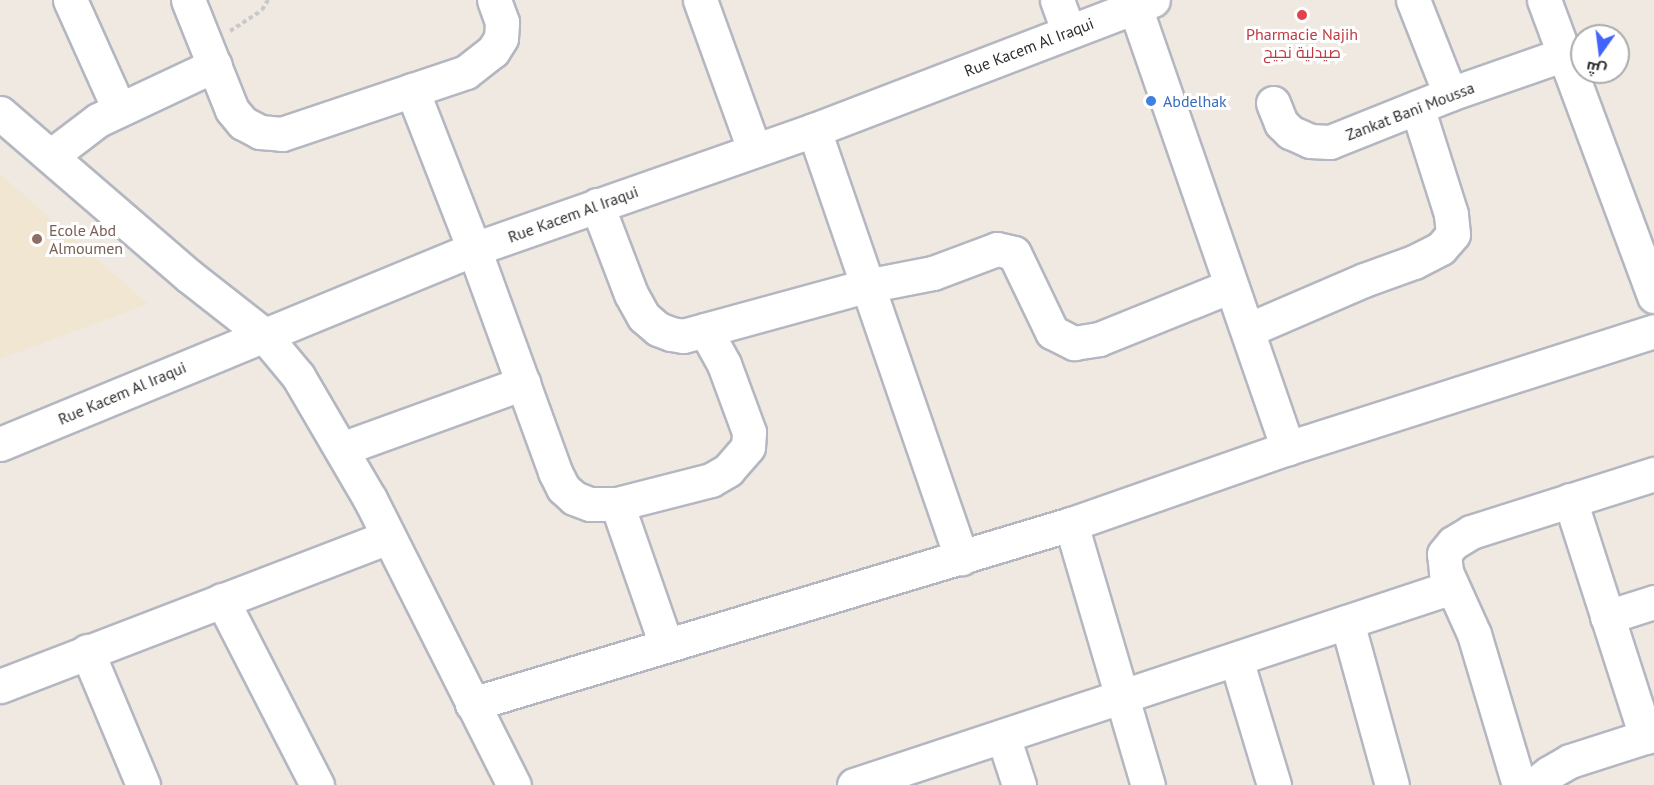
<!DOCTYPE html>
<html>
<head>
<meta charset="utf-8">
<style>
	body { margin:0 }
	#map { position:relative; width:1654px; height:785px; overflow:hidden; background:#efe9e1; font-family:"PT Sans",Cairo,sans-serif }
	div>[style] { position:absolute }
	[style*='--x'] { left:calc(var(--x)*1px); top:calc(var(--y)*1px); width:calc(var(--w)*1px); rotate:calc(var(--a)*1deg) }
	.education>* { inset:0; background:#f0e6d1 }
	.path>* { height:4px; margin-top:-2px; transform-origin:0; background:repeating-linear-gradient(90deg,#c9c9c9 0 4.5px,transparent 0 7.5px) }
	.roads { filter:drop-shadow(2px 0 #b4b7c1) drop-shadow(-2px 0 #b4b7c1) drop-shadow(0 2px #b4b7c1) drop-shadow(0 -2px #b4b7c1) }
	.minor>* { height:33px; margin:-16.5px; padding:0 16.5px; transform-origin:16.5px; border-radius:16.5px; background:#fff }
	.dots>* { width:16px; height:16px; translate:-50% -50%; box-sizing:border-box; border:3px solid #fff; border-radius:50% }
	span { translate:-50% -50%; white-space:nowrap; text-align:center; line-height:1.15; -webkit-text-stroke:6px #fff; paint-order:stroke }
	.health-label { font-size:16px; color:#be3a42 }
	.street-label { font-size:16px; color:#2e2e2e }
	.shop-label { font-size:16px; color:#366cbe }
	.left { translate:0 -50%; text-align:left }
	.education-label { font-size:16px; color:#785e54 }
	.north { position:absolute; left:1570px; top:24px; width:60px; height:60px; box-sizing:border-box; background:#fff; border:2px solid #ababab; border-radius:50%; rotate:194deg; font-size:16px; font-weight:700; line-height:24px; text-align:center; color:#2e2e2e }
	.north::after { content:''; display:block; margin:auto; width:21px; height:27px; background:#4264fb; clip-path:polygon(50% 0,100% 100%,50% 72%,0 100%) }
</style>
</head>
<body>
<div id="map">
	<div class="education">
		<div style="clip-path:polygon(0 174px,148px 304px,0 359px)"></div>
	</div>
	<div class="path">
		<div style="--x:230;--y:31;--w:38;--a:-33"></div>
		<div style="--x:262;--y:10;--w:12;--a:-59"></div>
	</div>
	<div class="roads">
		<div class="minor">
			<div style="--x:70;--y:0;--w:120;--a:65.8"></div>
			<div style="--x:188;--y:0;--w:118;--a:68.2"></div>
			<div style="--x:232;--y:110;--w:17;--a:50"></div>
			<div style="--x:243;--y:123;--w:19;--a:28"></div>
			<div style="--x:260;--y:132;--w:22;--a:5"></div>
			<div style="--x:282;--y:134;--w:194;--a:-18.6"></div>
			<div style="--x:466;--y:72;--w:34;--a:-38"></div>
			<div style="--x:493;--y:51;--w:15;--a:-58"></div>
			<div style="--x:501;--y:38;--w:16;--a:-86"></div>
			<div style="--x:502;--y:22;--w:23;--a:-110"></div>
			<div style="--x:700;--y:0;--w:158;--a:70.1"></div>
			<div style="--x:1057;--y:0;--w:33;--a:70"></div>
			<div style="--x:1413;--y:0;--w:101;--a:68.5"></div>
			<div style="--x:1544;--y:0;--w:316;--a:69.6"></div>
			<div style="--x:1135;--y:7;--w:467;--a:70.9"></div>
			<div style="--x:412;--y:90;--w:171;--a:68.7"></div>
			<div style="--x:474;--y:249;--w:237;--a:70"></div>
			<div style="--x:555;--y:472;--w:18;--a:63"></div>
			<div style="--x:563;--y:488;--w:15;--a:42"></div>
			<div style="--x:574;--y:498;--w:17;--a:21"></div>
			<div style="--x:590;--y:504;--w:27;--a:0"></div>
			<div style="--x:617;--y:504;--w:97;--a:-14.3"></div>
			<div style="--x:711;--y:480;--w:20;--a:-30"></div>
			<div style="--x:728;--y:470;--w:30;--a:-49"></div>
			<div style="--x:748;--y:447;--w:15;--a:-86"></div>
			<div style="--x:749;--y:432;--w:72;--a:-110.2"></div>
			<div style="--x:724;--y:364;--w:39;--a:-119"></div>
			<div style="--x:705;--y:330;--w:167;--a:-15.3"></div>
			<div style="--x:866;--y:286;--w:68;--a:-11"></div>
			<div style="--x:933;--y:273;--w:68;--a:-20.6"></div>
			<div style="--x:997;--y:249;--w:17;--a:13"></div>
			<div style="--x:1014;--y:253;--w:88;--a:64.3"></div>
			<div style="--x:1052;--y:332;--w:25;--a:27"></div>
			<div style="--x:1074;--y:343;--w:25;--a:-9"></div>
			<div style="--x:1099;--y:339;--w:142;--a:-21.9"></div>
			<div style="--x:1273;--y:103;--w:22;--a:68"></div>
			<div style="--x:1281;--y:123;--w:13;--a:45"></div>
			<div style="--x:1290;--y:132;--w:22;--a:24"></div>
			<div style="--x:1310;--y:141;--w:20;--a:3"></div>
			<div style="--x:1330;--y:142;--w:129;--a:-21.8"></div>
			<div style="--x:1450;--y:94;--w:119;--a:-19.2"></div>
			<div style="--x:0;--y:113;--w:250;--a:40.8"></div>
			<div style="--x:189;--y:276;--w:94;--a:38.1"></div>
			<div style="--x:263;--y:334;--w:55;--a:50.2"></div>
			<div style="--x:298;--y:376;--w:143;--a:59.7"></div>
			<div style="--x:370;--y:499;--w:320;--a:63.3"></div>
			<div style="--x:814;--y:130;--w:453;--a:71"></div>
			<div style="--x:52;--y:155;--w:58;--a:-37.3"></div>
			<div style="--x:98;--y:120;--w:129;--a:-25.2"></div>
			<div style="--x:597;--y:205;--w:95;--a:69.1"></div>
			<div style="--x:631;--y:294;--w:26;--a:61"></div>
			<div style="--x:644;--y:317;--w:18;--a:41"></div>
			<div style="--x:658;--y:329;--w:14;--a:21"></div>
			<div style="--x:671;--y:334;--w:12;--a:9"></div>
			<div style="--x:683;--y:336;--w:23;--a:-15"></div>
			<div style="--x:1248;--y:330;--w:126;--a:-23.3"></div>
			<div style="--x:1364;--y:280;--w:53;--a:-19.8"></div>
			<div style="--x:1414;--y:262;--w:30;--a:-27"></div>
			<div style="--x:1441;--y:248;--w:18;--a:-49"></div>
			<div style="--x:1453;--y:234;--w:20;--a:-96"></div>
			<div style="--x:1451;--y:214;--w:112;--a:-107.6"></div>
			<div style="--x:0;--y:444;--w:513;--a:-22.36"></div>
			<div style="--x:474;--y:249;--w:360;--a:-19.3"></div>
			<div style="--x:814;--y:130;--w:363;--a:-21"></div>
			<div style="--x:341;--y:449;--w:194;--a:-19.9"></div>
			<div style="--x:1570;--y:500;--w:249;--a:72.2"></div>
			<div style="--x:617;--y:504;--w:149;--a:70.8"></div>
			<div style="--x:1071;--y:524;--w:272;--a:73.6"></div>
			<div style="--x:222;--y:600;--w:208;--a:62.8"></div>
			<div style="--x:1607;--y:617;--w:49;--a:-17.7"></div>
			<div style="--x:1347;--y:622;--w:169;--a:74.6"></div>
			<div style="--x:87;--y:651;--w:145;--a:67.3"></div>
			<div style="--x:1236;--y:659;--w:132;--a:73.2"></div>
			<div style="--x:0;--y:686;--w:416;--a:-21"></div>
			<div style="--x:472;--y:704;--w:625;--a:-16.73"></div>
			<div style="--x:1071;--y:524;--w:230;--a:-19.3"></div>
			<div style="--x:1288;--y:448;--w:384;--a:-17.7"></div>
			<div style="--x:1003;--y:736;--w:52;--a:71.9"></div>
			<div style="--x:854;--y:785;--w:630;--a:-18.32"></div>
			<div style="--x:1519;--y:785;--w:158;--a:-106.6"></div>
			<div style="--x:1474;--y:634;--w:68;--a:-114.3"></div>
			<div style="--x:1446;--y:572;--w:18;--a:-96"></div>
			<div style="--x:1444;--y:554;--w:14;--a:-51"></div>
			<div style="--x:1453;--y:543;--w:21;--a:-31"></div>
			<div style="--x:1471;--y:532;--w:192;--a:-17.6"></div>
			<div style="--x:1534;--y:785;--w:19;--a:-39"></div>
			<div style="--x:1549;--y:773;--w:24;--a:-30"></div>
			<div style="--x:1570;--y:761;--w:88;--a:-17.8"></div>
		</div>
	</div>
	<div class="dots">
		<div style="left:1302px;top:15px;background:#e0444e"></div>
		<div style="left:1151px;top:101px;background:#3f7fe0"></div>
		<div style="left:37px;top:239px;background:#8d6e63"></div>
	</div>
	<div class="health-label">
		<span style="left:1302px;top:43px">Pharmacie Najih<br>صيدلية نجيح</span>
	</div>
	<div class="street-label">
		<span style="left:1029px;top:47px;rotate:-21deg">Rue Kacem Al Iraqui</span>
		<span style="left:1410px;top:111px;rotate:-21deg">Zankat Bani Moussa</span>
		<span style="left:573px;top:214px;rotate:-20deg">Rue Kacem Al Iraqui</span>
		<span style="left:122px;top:393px;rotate:-23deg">Rue Kacem Al Iraqui</span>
	</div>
	<div class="shop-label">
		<span class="left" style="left:1163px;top:101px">Abdelhak</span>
	</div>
	<div class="education-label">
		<span class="left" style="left:49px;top:239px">Ecole Abd<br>Almoumen</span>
	</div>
	<div class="north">ش</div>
</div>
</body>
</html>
